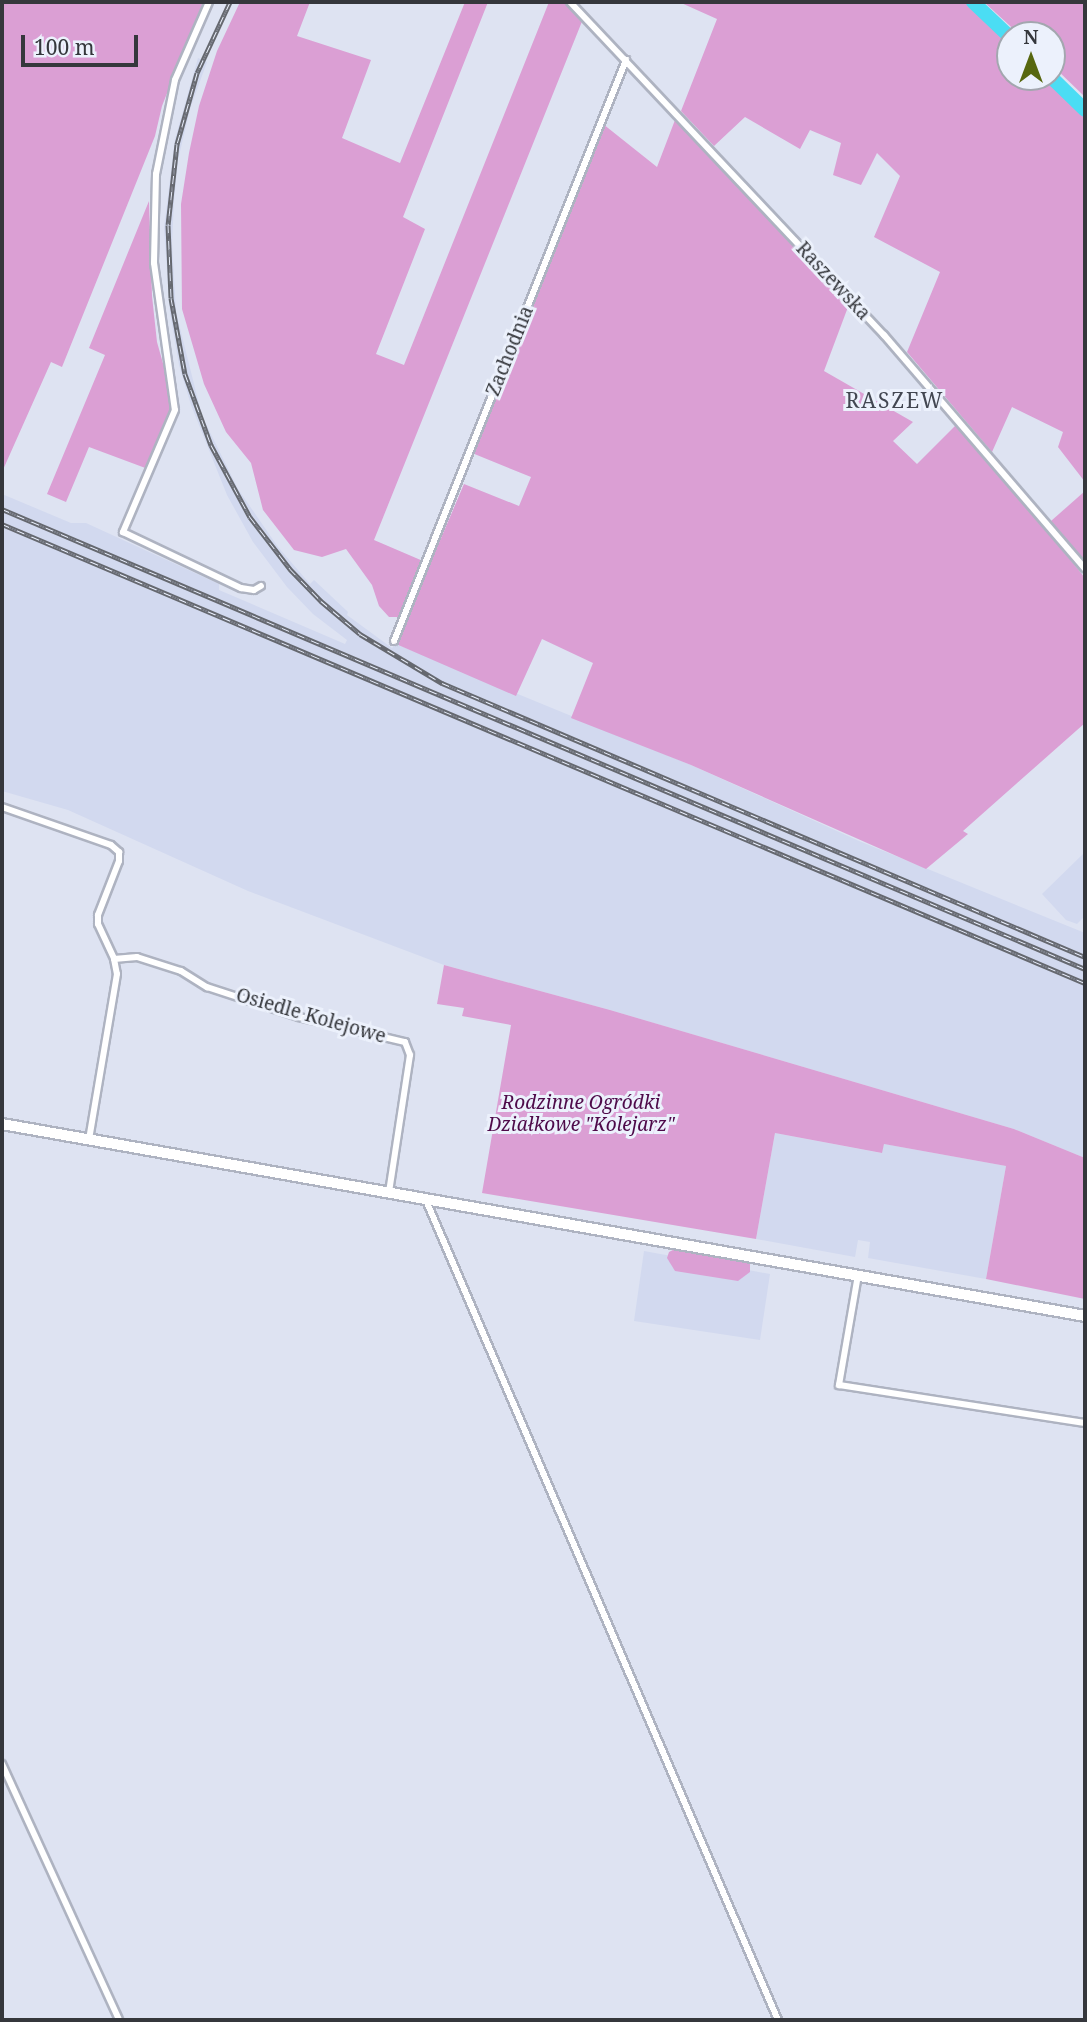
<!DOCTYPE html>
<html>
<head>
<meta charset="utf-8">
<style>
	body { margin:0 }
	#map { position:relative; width:1087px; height:2022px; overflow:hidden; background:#dee3f2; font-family:"Noto Serif",serif }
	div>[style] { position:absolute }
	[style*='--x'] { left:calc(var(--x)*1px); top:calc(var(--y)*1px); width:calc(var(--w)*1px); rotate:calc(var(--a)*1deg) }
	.built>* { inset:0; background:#d2d9ef }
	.green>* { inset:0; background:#db9fd4 }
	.river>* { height:14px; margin:-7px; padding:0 7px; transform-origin:7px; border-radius:7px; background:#4bddf4 }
	.roads { filter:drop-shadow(2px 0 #aeb3c1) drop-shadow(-2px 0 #aeb3c1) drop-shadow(0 2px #aeb3c1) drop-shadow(0 -2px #aeb3c1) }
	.minor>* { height:6px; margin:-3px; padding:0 3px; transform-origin:3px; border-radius:3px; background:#fff }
	.primary>* { height:10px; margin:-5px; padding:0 5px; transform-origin:5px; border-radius:5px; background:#fff }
	.rail>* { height:5px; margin-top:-2.5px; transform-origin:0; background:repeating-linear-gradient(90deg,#ecf1fc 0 8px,#65686f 0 16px); box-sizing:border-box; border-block:2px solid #65686f }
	span { translate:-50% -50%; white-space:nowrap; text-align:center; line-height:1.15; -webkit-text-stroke:6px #ecf1fc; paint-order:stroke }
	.street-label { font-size:19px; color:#35373c }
	.park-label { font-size:19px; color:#4e0a4a; font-style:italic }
	.neighbourhood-label { font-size:21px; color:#434752; letter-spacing:2px }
	.frame { position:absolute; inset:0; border:4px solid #35373c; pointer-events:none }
	.north { position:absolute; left:996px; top:21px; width:70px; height:70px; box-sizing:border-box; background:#ecf1fc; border:2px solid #a3a7af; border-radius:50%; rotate:0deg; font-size:19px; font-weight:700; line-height:28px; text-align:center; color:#35373c }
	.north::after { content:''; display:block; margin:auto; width:24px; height:32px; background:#57670f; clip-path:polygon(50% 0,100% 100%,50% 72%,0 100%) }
	.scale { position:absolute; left:21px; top:35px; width:117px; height:32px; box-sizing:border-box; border:4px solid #35373c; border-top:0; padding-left:9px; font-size:21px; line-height:24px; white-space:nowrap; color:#35373c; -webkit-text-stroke:5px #ecf1fc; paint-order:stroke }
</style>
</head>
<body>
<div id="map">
	<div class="built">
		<div style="clip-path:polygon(198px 58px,207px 62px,190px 109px,178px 160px,174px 201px,172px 243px,176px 312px,202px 416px,238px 489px,278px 547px,310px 584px,314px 580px,348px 612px,347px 615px,392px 648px,396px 644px,691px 765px,859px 841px,1085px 933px,1085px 1158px,1014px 1129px,610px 1010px,444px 965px,248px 891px,68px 810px,2px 791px,2px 494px,71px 523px,86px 523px,219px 584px,219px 590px,345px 644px,347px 640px,313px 614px,287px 587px,253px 542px,227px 495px,191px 405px,179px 365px,170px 313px,164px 228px,175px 139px)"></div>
		<div style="clip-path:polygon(1085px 852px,1085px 916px,1077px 924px,1066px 920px,1042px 894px)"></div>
		<div style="clip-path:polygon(775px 1133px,881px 1153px,884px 1144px,1006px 1166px,986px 1279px,868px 1258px,870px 1242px,858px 1240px,855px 1257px,756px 1239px)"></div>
		<div style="clip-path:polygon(644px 1251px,770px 1274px,760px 1340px,634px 1321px)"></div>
	</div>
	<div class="green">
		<div style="clip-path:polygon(2px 2px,203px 2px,162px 106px,155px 136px,62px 367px,51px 362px,2px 472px)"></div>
		<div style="clip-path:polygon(240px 2px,310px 2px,297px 36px,371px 60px,342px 138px,400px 163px,465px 2px,488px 2px,403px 217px,425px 229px,376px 354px,404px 365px,549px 2px,566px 2px,583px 19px,374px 540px,423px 561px,406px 606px,398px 617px,389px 617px,379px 606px,372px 585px,346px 549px,322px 557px,294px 550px,263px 510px,251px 463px,226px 432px,204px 384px,182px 309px,181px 204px,189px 153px,199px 106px,217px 51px)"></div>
		<div style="clip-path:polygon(679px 2px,965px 2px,1010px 45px,1010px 77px,1043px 77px,1085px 118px,1085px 482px,1058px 447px,1063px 432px,1012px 407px,992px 452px,907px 352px,940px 272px,874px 237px,900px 176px,877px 153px,861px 185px,833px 175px,841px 143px,810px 130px,800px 149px,745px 117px,714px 146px,681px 111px,717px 19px)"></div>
		<div style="clip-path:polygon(984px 2px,1085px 2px,1085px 97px,1052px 65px,1052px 35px,1020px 35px)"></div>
		<div style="clip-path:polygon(675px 120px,718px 160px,848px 307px,824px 371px,913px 422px,893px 441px,917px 464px,956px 425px,990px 460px,1085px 578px,1085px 723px,963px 831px,968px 834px,926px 869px,691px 765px,571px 718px,593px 663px,542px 639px,516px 696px,396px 644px,464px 484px,519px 506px,531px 477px,472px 453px,603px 124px,657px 167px)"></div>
		<div style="clip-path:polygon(149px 201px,152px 296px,157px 342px,173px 399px,172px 414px,148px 469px,89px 447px,66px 502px,47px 494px,105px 355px,89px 348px)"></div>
		<div style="clip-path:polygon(1085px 491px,1085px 563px,1051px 521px)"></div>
		<div style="clip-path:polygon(444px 965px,610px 1010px,1014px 1129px,1085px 1158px,1085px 1299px,986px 1279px,1006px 1166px,884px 1144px,882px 1153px,775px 1133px,756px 1239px,482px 1193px,511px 1025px,462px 1016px,464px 1008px,437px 1004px)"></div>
		<div style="clip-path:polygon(675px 1249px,750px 1263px,750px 1272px,738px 1281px,675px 1271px,667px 1258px,669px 1252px)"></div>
	</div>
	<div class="river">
		<div style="--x:973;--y:2;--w:51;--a:43.4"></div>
		<div style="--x:1051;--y:77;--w:47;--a:44.1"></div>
	</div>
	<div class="roads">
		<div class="minor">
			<div style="--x:209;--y:2;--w:85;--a:113.6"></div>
			<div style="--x:175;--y:80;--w:96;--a:101.4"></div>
			<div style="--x:156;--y:174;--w:89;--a:91.3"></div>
			<div style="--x:154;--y:263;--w:148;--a:81.9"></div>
			<div style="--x:175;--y:410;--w:133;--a:113.1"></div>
			<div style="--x:123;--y:532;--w:131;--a:25.4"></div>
			<div style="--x:241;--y:588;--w:13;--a:9"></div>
			<div style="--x:254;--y:590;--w:8;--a:-30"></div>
			<div style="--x:570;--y:2;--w:458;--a:46.7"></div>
			<div style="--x:884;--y:335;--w:308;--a:49.3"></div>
			<div style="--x:394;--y:641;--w:626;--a:-68.23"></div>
			<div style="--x:2;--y:807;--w:115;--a:19.2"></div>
			<div style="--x:111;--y:845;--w:11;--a:41"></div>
			<div style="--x:119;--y:852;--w:9;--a:90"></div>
			<div style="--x:119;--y:861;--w:58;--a:111.3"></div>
			<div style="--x:98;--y:915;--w:9;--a:90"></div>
			<div style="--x:98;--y:924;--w:38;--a:65"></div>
			<div style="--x:114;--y:959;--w:15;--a:79"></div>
			<div style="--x:117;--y:974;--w:167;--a:99.6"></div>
			<div style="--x:114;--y:959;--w:23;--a:-5"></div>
			<div style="--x:137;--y:957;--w:46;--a:17.7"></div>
			<div style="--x:181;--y:971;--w:31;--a:32"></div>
			<div style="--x:207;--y:987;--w:97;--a:18.1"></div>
			<div style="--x:299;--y:1017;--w:109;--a:13.3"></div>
			<div style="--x:405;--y:1042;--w:14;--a:69"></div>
			<div style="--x:410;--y:1055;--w:139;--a:98.7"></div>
			<div style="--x:425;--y:1198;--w:895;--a:66.76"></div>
			<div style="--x:858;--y:1275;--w:112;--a:99.8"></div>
			<div style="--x:839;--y:1385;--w:249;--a:8.8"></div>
			<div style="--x:2;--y:1764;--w:281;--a:65.4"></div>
		</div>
		<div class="primary">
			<div style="--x:2;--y:1124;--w:1100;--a:10.05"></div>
		</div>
	</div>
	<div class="rail">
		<div style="--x:230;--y:2;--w:78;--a:114.9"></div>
		<div style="--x:197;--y:73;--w:74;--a:105.7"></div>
		<div style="--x:177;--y:144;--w:81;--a:96.3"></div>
		<div style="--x:168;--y:225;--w:73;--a:87.6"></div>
		<div style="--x:171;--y:298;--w:77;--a:79.6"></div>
		<div style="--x:185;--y:374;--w:76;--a:69.9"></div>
		<div style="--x:211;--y:445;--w:82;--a:61.6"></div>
		<div style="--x:250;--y:517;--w:66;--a:52.4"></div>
		<div style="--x:290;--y:569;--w:45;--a:45.9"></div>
		<div style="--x:321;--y:601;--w:51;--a:40.2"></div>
		<div style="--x:360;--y:634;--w:96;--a:30.9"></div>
		<div style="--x:442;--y:683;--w:699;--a:23.08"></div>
		<div style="--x:2;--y:509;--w:1177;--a:23.01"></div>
		<div style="--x:2;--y:524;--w:1176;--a:22.97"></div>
	</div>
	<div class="street-label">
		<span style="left:833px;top:281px;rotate:47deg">Raszewska</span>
		<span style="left:510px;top:351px;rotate:-68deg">Zachodnia</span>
		<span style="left:311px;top:1016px;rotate:16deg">Osiedle Kolejowe</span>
	</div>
	<div class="park-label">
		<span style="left:581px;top:1114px">Rodzinne Ogródki<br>Działkowe "Kolejarz"</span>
	</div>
	<div class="neighbourhood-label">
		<span style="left:895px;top:400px">RASZEW</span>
	</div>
	<div class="frame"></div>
	<div class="north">N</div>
	<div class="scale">100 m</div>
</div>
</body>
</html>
